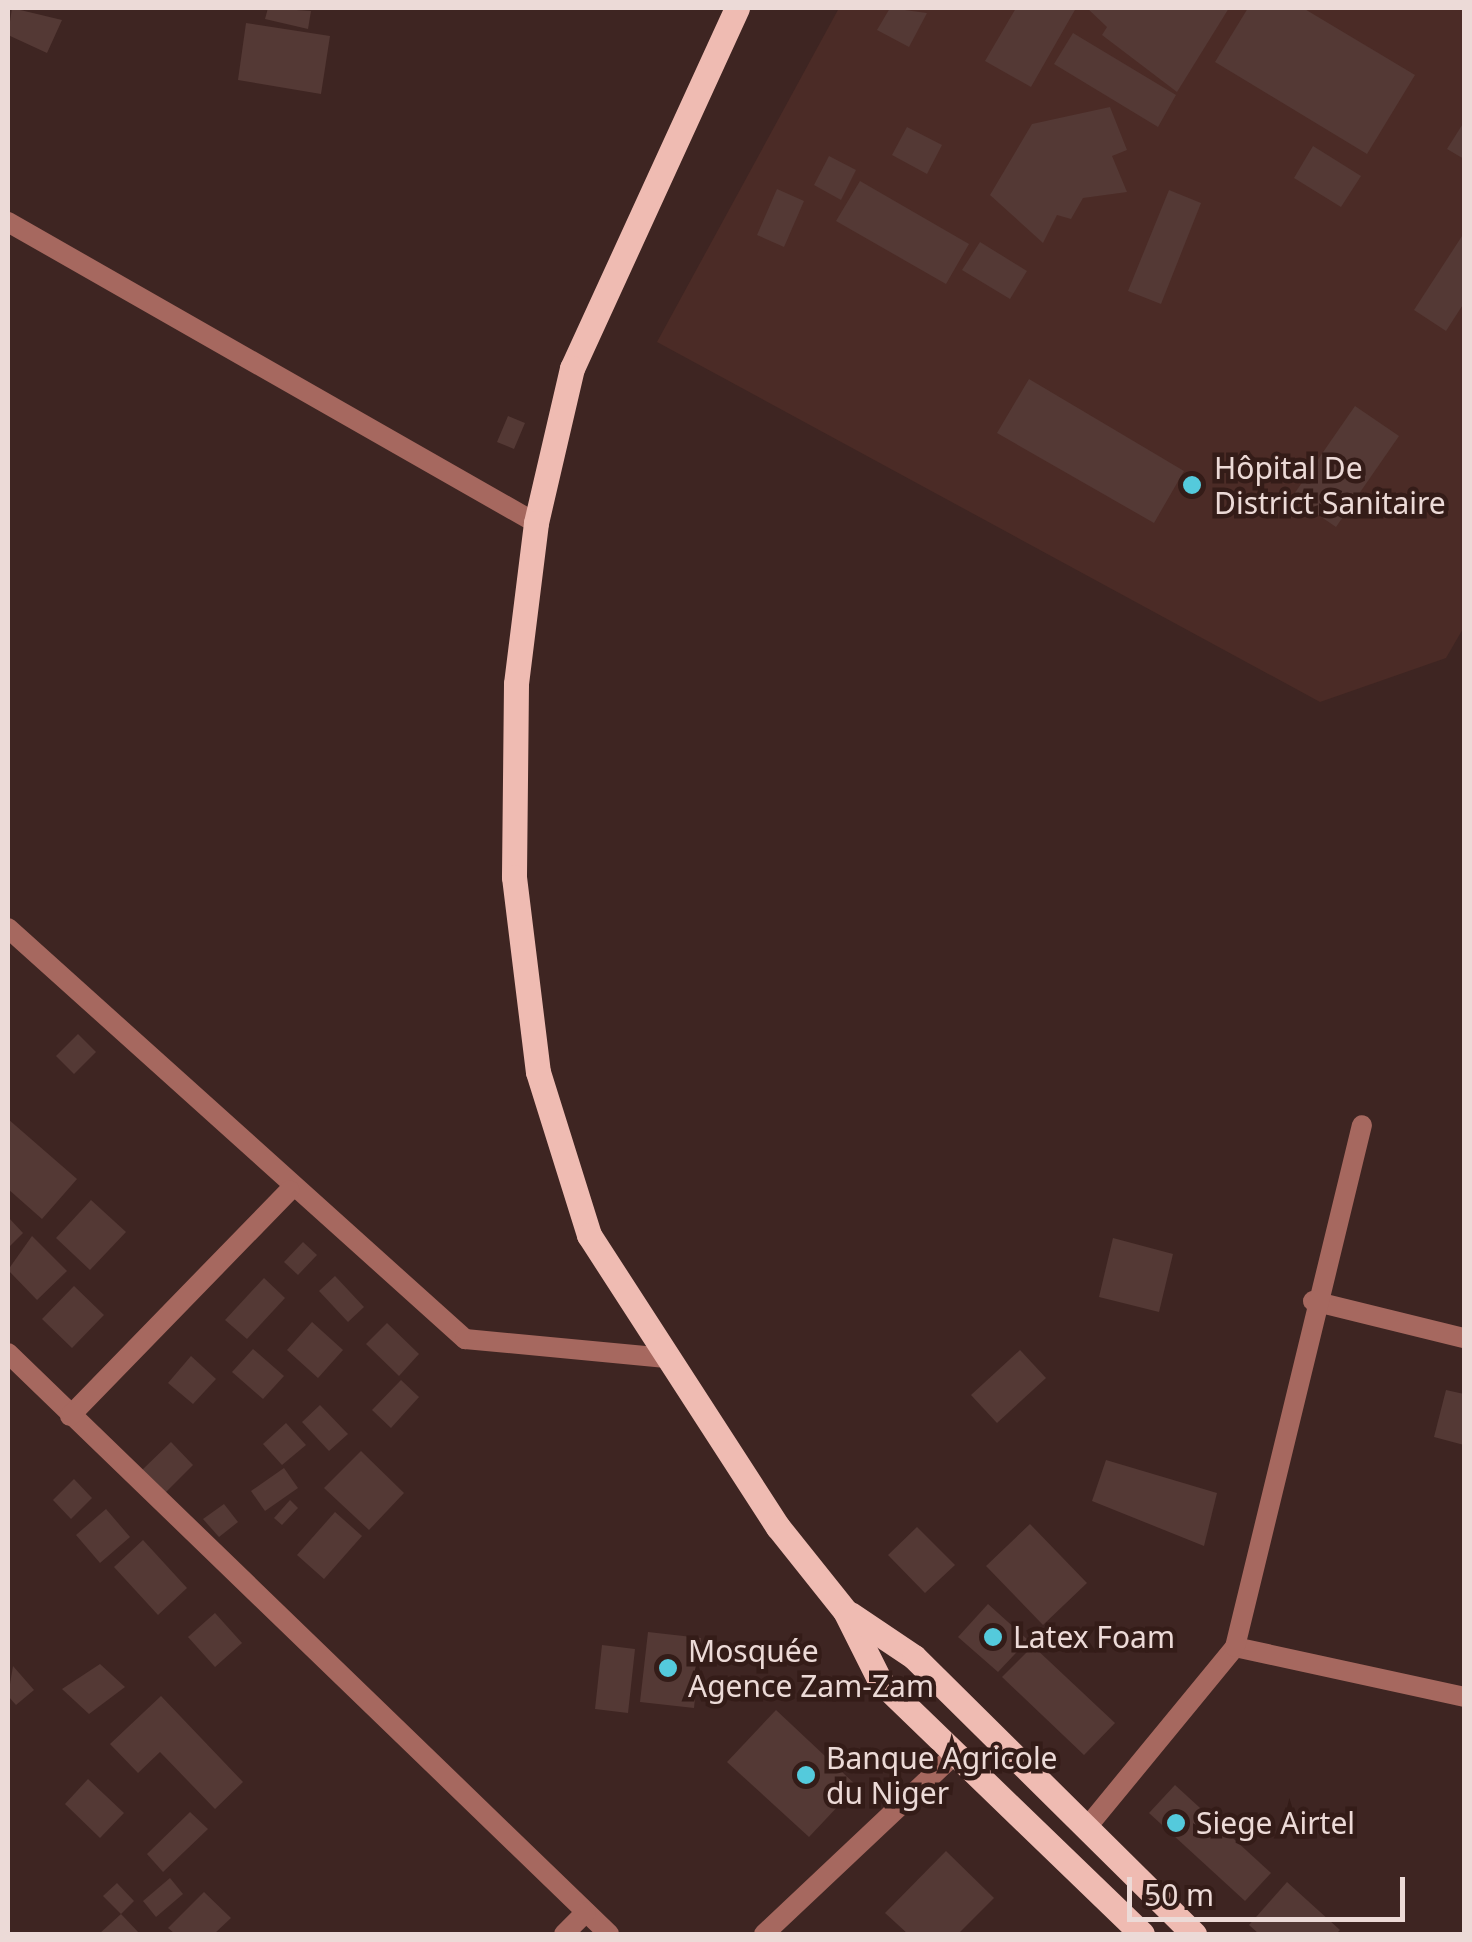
<!DOCTYPE html>
<html>
<head>
<meta charset="utf-8">
<style>
	body { margin:0 }
	#map { position:relative; width:1472px; height:1942px; overflow:hidden; background:#3e2522; font-family:"Noto Sans",sans-serif }
	div>[style] { position:absolute }
	[style*='--x'] { left:calc(var(--x)*1px); top:calc(var(--y)*1px); width:calc(var(--w)*1px); rotate:calc(var(--a)*1deg) }
	.built>* { inset:0; background:#4b2b26 }
	.building>* { inset:0; background:#543935 }
	.minor>* { height:20px; margin:-10px; padding:0 10px; transform-origin:10px; border-radius:10px; background:#a6685f }
	.primary>* { height:25px; margin:-12.5px; padding:0 12.5px; transform-origin:12.5px; border-radius:12.5px; background:#efbbb2 }
	.dots>* { width:28px; height:28px; translate:-50% -50%; box-sizing:border-box; border:5px solid #341c18; border-radius:50% }
	span { translate:-50% -50%; white-space:nowrap; text-align:center; line-height:1.15; -webkit-text-stroke:9px #341c18; paint-order:stroke }
	.poi-label { font-size:30px; color:#ecdad7 }
	.left { translate:0 -50%; text-align:left }
	.frame { position:absolute; inset:0; border:10px solid #ecdad7; pointer-events:none }
	.scale { position:absolute; left:1127px; top:1877px; width:278px; height:45px; box-sizing:border-box; border:5px solid #ecdad7; border-top:0; padding-left:12px; font-size:30px; line-height:35px; white-space:nowrap; color:#ecdad7; -webkit-text-stroke:8px #341c18; paint-order:stroke }
</style>
</head>
<body>
<div id="map">
	<div class="built">
		<div style="clip-path:polygon(839px 8px,1464px 8px,1464px 627px,1446px 658px,1320px 702px,657px 342px)"></div>
	</div>
	<div class="building">
		<div style="clip-path:polygon(12px 8px,62px 20px,47px 53px,8px 35px)"></div>
		<div style="clip-path:polygon(268px 8px,311px 11px,308px 29px,265px 19px)"></div>
		<div style="clip-path:polygon(890px 8px,927px 13px,909px 47px,877px 30px)"></div>
		<div style="clip-path:polygon(1016px 8px,1076px 8px,1031px 87px,985px 61px)"></div>
		<div style="clip-path:polygon(1087px 8px,1229px 8px,1177px 92px,1102px 35px,1107px 27px)"></div>
		<div style="clip-path:polygon(1248px 8px,1303px 8px,1415px 75px,1367px 154px,1215px 62px)"></div>
		<div style="clip-path:polygon(246px 23px,330px 36px,321px 94px,238px 80px)"></div>
		<div style="clip-path:polygon(1073px 33px,1176px 95px,1158px 127px,1054px 64px)"></div>
		<div style="clip-path:polygon(1110px 107px,1127px 150px,1112px 156px,1127px 192px,1083px 198px,1071px 219px,1057px 215px,1043px 243px,990px 195px,1032px 124px)"></div>
		<div style="clip-path:polygon(1464px 122px,1464px 159px,1447px 149px)"></div>
		<div style="clip-path:polygon(907px 127px,942px 145px,927px 174px,892px 155px)"></div>
		<div style="clip-path:polygon(1313px 146px,1361px 176px,1341px 207px,1294px 178px)"></div>
		<div style="clip-path:polygon(829px 156px,856px 170px,841px 200px,814px 185px)"></div>
		<div style="clip-path:polygon(860px 181px,969px 244px,946px 284px,836px 221px)"></div>
		<div style="clip-path:polygon(777px 189px,804px 201px,784px 247px,757px 235px)"></div>
		<div style="clip-path:polygon(1169px 190px,1201px 203px,1161px 304px,1128px 291px)"></div>
		<div style="clip-path:polygon(1464px 233px,1464px 303px,1446px 331px,1414px 310px)"></div>
		<div style="clip-path:polygon(980px 242px,1027px 271px,1010px 299px,962px 270px)"></div>
		<div style="clip-path:polygon(1029px 379px,1184px 471px,1154px 523px,997px 433px)"></div>
		<div style="clip-path:polygon(1355px 406px,1399px 436px,1336px 527px,1292px 497px)"></div>
		<div style="clip-path:polygon(508px 416px,525px 423px,514px 449px,497px 442px)"></div>
		<div style="clip-path:polygon(78px 1034px,96px 1052px,74px 1074px,56px 1056px)"></div>
		<div style="clip-path:polygon(8px 1119px,77px 1179px,42px 1219px,8px 1189px)"></div>
		<div style="clip-path:polygon(91px 1200px,126px 1232px,90px 1270px,56px 1238px)"></div>
		<div style="clip-path:polygon(8px 1217px,23px 1233px,8px 1248px)"></div>
		<div style="clip-path:polygon(32px 1236px,67px 1271px,37px 1300px,8px 1270px)"></div>
		<div style="clip-path:polygon(1113px 1238px,1173px 1254px,1159px 1312px,1099px 1297px)"></div>
		<div style="clip-path:polygon(303px 1242px,317px 1255px,298px 1275px,284px 1262px)"></div>
		<div style="clip-path:polygon(335px 1276px,364px 1307px,348px 1322px,319px 1291px)"></div>
		<div style="clip-path:polygon(264px 1278px,285px 1298px,247px 1339px,225px 1320px)"></div>
		<div style="clip-path:polygon(74px 1286px,104px 1315px,72px 1348px,42px 1319px)"></div>
		<div style="clip-path:polygon(312px 1322px,343px 1350px,318px 1378px,287px 1350px)"></div>
		<div style="clip-path:polygon(387px 1323px,419px 1354px,399px 1376px,366px 1344px)"></div>
		<div style="clip-path:polygon(253px 1349px,284px 1376px,263px 1399px,232px 1372px)"></div>
		<div style="clip-path:polygon(1020px 1350px,1046px 1378px,997px 1423px,971px 1395px)"></div>
		<div style="clip-path:polygon(191px 1356px,216px 1379px,193px 1404px,168px 1383px)"></div>
		<div style="clip-path:polygon(401px 1380px,419px 1397px,391px 1428px,372px 1410px)"></div>
		<div style="clip-path:polygon(1446px 1390px,1464px 1394px,1464px 1445px,1434px 1437px)"></div>
		<div style="clip-path:polygon(320px 1405px,348px 1434px,329px 1451px,302px 1422px)"></div>
		<div style="clip-path:polygon(286px 1423px,306px 1445px,282px 1465px,263px 1444px)"></div>
		<div style="clip-path:polygon(171px 1442px,193px 1465px,164px 1494px,141px 1471px)"></div>
		<div style="clip-path:polygon(361px 1451px,404px 1493px,369px 1530px,324px 1488px)"></div>
		<div style="clip-path:polygon(1106px 1460px,1217px 1493px,1204px 1546px,1092px 1501px)"></div>
		<div style="clip-path:polygon(284px 1468px,298px 1488px,265px 1511px,251px 1491px)"></div>
		<div style="clip-path:polygon(74px 1479px,92px 1498px,71px 1519px,53px 1500px)"></div>
		<div style="clip-path:polygon(290px 1500px,298px 1508px,282px 1525px,274px 1518px)"></div>
		<div style="clip-path:polygon(224px 1504px,238px 1522px,219px 1537px,203px 1519px)"></div>
		<div style="clip-path:polygon(106px 1509px,130px 1537px,100px 1563px,76px 1535px)"></div>
		<div style="clip-path:polygon(335px 1512px,362px 1536px,324px 1579px,297px 1555px)"></div>
		<div style="clip-path:polygon(1030px 1524px,1087px 1583px,1043px 1625px,986px 1566px)"></div>
		<div style="clip-path:polygon(917px 1527px,955px 1565px,925px 1593px,888px 1555px)"></div>
		<div style="clip-path:polygon(143px 1540px,187px 1588px,158px 1615px,114px 1567px)"></div>
		<div style="clip-path:polygon(988px 1604px,1028px 1640px,998px 1672px,958px 1637px)"></div>
		<div style="clip-path:polygon(215px 1613px,242px 1643px,215px 1667px,188px 1637px)"></div>
		<div style="clip-path:polygon(648px 1632px,701px 1638px,694px 1708px,640px 1702px)"></div>
		<div style="clip-path:polygon(602px 1645px,635px 1649px,628px 1713px,595px 1709px)"></div>
		<div style="clip-path:polygon(1033px 1646px,1115px 1723px,1084px 1755px,1002px 1677px)"></div>
		<div style="clip-path:polygon(100px 1664px,125px 1687px,89px 1714px,62px 1689px)"></div>
		<div style="clip-path:polygon(13px 1666px,34px 1690px,16px 1705px,8px 1696px)"></div>
		<div style="clip-path:polygon(161px 1696px,243px 1782px,215px 1809px,160px 1752px,138px 1773px,110px 1744px)"></div>
		<div style="clip-path:polygon(776px 1710px,857px 1786px,809px 1837px,727px 1762px)"></div>
		<div style="clip-path:polygon(88px 1779px,124px 1813px,100px 1838px,65px 1804px)"></div>
		<div style="clip-path:polygon(1175px 1785px,1271px 1873px,1245px 1901px,1149px 1813px)"></div>
		<div style="clip-path:polygon(190px 1812px,208px 1829px,163px 1872px,147px 1854px)"></div>
		<div style="clip-path:polygon(946px 1851px,994px 1898px,958px 1934px,908px 1934px,885px 1913px)"></div>
		<div style="clip-path:polygon(170px 1878px,183px 1894px,156px 1917px,143px 1901px)"></div>
		<div style="clip-path:polygon(1287px 1882px,1340px 1930px,1336px 1934px,1259px 1934px,1249px 1925px)"></div>
		<div style="clip-path:polygon(117px 1883px,134px 1901px,121px 1914px,103px 1896px)"></div>
		<div style="clip-path:polygon(204px 1892px,231px 1918px,214px 1934px,175px 1934px,168px 1928px)"></div>
		<div style="clip-path:polygon(121px 1914px,140px 1934px,99px 1934px)"></div>
	</div>
	<div class="minor">
		<div style="--x:8;--y:222;--w:608;--a:29.69"></div>
		<div style="--x:8;--y:928;--w:615;--a:41.97"></div>
		<div style="--x:465;--y:1339;--w:202;--a:5.4"></div>
		<div style="--x:1313;--y:1301;--w:155;--a:13.8"></div>
		<div style="--x:8;--y:1353;--w:836;--a:44.03"></div>
		<div style="--x:70;--y:1416;--w:315;--a:-45.8"></div>
		<div style="--x:1235;--y:1647;--w:234;--a:12.3"></div>
		<div style="--x:1088;--y:1826;--w:232;--a:-50.6"></div>
		<div style="--x:1235;--y:1647;--w:537;--a:-76.33"></div>
		<div style="--x:564;--y:1934;--w:31;--a:-45"></div>
		<div style="--x:764;--y:1934;--w:257;--a:-43.3"></div>
	</div>
	<div class="primary">
		<div style="--x:737;--y:8;--w:396;--a:114.6"></div>
		<div style="--x:572;--y:368;--w:159;--a:103.1"></div>
		<div style="--x:536;--y:523;--w:162;--a:97.1"></div>
		<div style="--x:516;--y:684;--w:193;--a:90.6"></div>
		<div style="--x:514;--y:877;--w:196;--a:83"></div>
		<div style="--x:538;--y:1072;--w:171;--a:72.6"></div>
		<div style="--x:589;--y:1235;--w:348;--a:57.1"></div>
		<div style="--x:778;--y:1527;--w:107;--a:51.4"></div>
		<div style="--x:845;--y:1611;--w:78;--a:63.4"></div>
		<div style="--x:880;--y:1681;--w:364;--a:44"></div>
		<div style="--x:850;--y:1614;--w:77;--a:33.9"></div>
		<div style="--x:914;--y:1657;--w:394;--a:44.7"></div>
	</div>
	<div class="dots">
		<div style="left:1192px;top:485px;background:#54cadc"></div>
		<div style="left:993px;top:1637px;background:#54cadc"></div>
		<div style="left:668px;top:1668px;background:#54cadc"></div>
		<div style="left:806px;top:1775px;background:#54cadc"></div>
		<div style="left:1176px;top:1823px;background:#54cadc"></div>
	</div>
	<div class="poi-label">
		<span class="left" style="left:1214px;top:485px">Hôpital De<br>District Sanitaire</span>
		<span class="left" style="left:1013px;top:1637px">Latex Foam</span>
		<span class="left" style="left:688px;top:1668px">Mosquée<br>Agence Zam-Zam</span>
		<span class="left" style="left:826px;top:1775px">Banque Agricole<br>du Niger</span>
		<span class="left" style="left:1196px;top:1823px">Siege Airtel</span>
	</div>
	<div class="frame"></div>
	<div class="scale">50 m</div>
</div>
</body>
</html>
